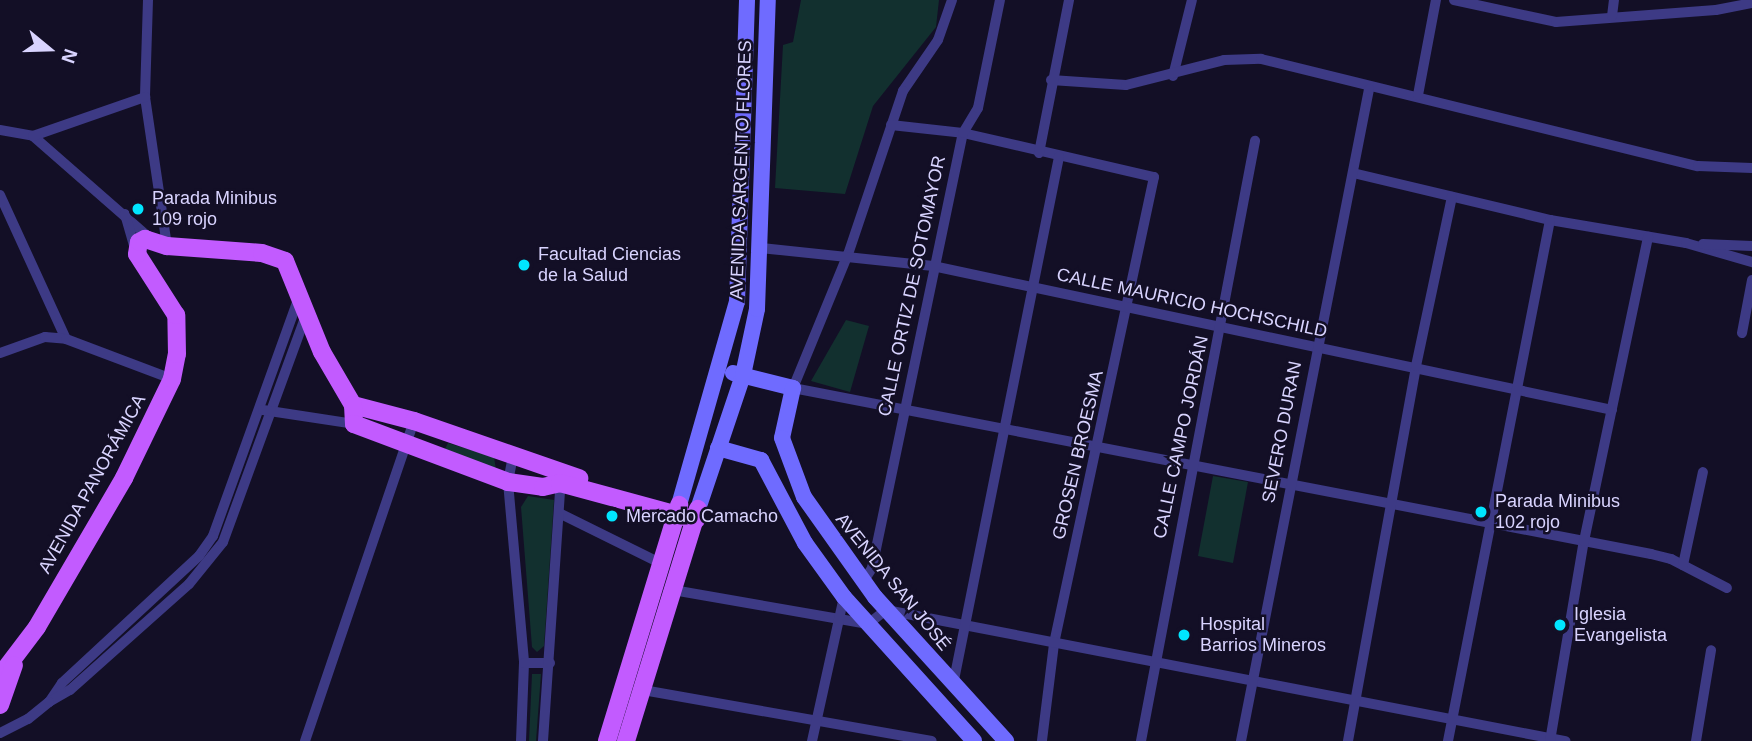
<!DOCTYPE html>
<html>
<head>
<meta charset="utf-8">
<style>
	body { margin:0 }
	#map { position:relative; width:1752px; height:741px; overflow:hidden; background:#130f26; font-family:Arial,sans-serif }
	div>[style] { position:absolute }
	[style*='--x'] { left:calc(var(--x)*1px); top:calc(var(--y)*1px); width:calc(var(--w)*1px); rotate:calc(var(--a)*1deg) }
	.green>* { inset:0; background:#12302f }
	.street>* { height:10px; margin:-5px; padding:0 5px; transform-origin:5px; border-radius:5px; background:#3d3a85 }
	.secondary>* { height:16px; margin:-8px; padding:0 8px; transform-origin:8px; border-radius:8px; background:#6f6bff }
	.primary>* { height:18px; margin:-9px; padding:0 9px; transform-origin:9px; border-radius:9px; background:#c25bff }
	.dots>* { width:19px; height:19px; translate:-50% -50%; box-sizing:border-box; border:4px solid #130f26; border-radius:50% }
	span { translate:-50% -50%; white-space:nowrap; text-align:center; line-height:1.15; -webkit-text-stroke:5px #130f26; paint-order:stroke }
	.street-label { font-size:18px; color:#d9d4ff }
	.poi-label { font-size:18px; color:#d9d4ff }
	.left { translate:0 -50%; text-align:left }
	.north { position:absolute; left:14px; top:14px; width:70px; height:70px; -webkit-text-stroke:5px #130f26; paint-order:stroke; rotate:109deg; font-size:19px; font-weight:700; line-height:28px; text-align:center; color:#d9d4ff }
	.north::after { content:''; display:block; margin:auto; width:24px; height:32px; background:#d9d4ff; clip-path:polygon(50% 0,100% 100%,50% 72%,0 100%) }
</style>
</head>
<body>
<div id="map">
	<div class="green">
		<div style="clip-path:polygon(801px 0,939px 0,936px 27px,873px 106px,845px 194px,775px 188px,783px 45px,793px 42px)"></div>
		<div style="clip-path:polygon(846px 320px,869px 326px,850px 392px,811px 381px)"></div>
		<div style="clip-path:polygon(448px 443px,494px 457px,496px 470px,445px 449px)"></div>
		<div style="clip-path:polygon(1213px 476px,1248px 482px,1233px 563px,1198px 556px)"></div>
		<div style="clip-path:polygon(528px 496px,554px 500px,544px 646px,537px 652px,532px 647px,521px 507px)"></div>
		<div style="clip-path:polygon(532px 674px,541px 674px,536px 741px,529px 741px)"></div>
	</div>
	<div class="street">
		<div style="--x:148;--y:0;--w:97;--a:91.8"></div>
		<div style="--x:145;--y:97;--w:151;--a:81.6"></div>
		<div style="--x:952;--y:0;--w:42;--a:109.3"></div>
		<div style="--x:938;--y:40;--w:62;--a:124.5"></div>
		<div style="--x:903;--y:91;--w:172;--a:108.6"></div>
		<div style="--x:848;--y:254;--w:145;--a:112.3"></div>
		<div style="--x:793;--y:388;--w:874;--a:10.95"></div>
		<div style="--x:1651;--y:554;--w:21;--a:14"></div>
		<div style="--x:1671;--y:559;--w:63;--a:27.4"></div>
		<div style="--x:1454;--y:0;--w:104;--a:12.2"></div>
		<div style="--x:1556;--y:22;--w:160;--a:-4.3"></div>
		<div style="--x:1716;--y:10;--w:37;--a:-11"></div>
		<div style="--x:1612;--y:16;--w:16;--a:-83"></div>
		<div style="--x:1173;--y:76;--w:78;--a:-76"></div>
		<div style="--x:1051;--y:80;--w:75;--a:3.8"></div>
		<div style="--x:1126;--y:85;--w:101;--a:-14.3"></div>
		<div style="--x:1224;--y:60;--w:37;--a:-2"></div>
		<div style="--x:1261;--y:59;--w:450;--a:13.8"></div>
		<div style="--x:1698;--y:166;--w:54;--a:2.1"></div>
		<div style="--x:1418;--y:95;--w:97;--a:-79.3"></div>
		<div style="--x:891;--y:125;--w:72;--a:6.3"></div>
		<div style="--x:963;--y:133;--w:196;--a:13"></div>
		<div style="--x:1154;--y:177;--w:478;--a:102.1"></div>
		<div style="--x:1054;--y:644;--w:98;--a:97.1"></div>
		<div style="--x:0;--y:130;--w:34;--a:10"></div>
		<div style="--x:33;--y:136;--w:158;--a:41.2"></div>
		<div style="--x:33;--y:136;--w:119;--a:-19.2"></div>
		<div style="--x:1039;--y:153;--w:156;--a:-78.9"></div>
		<div style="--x:1353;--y:173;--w:203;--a:13.4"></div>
		<div style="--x:1550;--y:220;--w:138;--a:9.6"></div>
		<div style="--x:1686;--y:243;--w:69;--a:16.1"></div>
		<div style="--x:0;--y:195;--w:158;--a:65.4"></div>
		<div style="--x:125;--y:214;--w:36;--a:74"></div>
		<div style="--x:1703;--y:244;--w:49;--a:2.3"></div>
		<div style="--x:761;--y:248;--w:173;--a:6"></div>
		<div style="--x:933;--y:266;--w:694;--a:11.97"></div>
		<div style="--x:299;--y:297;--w:254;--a:109.8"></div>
		<div style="--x:213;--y:536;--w:24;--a:125"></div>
		<div style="--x:199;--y:556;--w:187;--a:137.2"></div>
		<div style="--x:62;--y:683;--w:23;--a:124"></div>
		<div style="--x:49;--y:702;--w:24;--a:-30"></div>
		<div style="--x:70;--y:690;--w:159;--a:-41.7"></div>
		<div style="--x:189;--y:584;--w:54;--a:-51"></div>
		<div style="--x:223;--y:542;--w:242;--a:-69.9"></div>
		<div style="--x:1742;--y:333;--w:54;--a:-79.3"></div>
		<div style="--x:0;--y:353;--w:48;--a:-19.6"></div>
		<div style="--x:45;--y:337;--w:21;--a:5"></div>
		<div style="--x:66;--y:339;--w:113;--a:20.7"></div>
		<div style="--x:263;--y:410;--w:92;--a:8.7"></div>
		<div style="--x:513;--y:456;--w:26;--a:101"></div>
		<div style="--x:508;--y:482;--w:182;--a:84.9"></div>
		<div style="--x:524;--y:663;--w:78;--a:92.2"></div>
		<div style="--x:559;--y:513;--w:115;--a:26.3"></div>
		<div style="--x:1683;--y:565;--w:95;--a:-77.9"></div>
		<div style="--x:863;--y:582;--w:17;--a:-57"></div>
		<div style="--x:872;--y:568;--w:444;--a:-78.2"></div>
		<div style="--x:963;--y:133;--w:29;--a:-59"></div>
		<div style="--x:978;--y:108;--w:110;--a:-78.5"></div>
		<div style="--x:673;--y:590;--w:198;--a:9.9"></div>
		<div style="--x:868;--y:624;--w:23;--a:-38"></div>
		<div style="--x:886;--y:610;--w:692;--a:10.92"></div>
		<div style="--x:524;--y:663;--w:26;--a:0"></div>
		<div style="--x:953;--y:685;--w:539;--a:-78.65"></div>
		<div style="--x:643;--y:690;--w:293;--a:10"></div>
		<div style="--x:0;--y:733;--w:31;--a:-27"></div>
		<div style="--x:28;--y:719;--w:27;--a:-39"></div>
		<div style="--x:305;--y:741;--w:338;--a:-71.2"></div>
		<div style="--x:543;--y:741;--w:263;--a:-86.1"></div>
		<div style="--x:812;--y:741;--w:148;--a:-77.5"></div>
		<div style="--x:1141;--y:741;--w:611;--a:-79.24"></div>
		<div style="--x:1241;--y:741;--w:664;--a:-78.89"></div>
		<div style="--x:1348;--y:741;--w:381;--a:-79.7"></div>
		<div style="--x:1416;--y:366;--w:173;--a:-78"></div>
		<div style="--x:1448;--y:741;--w:531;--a:-78.92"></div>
		<div style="--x:1550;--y:741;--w:203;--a:-80.4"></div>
		<div style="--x:1584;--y:541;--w:311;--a:-78.1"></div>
		<div style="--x:1696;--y:741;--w:92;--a:-80.6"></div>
	</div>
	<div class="secondary">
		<div style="--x:733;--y:373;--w:62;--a:14"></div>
		<div style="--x:793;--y:388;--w:51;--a:102.4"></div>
		<div style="--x:782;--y:438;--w:63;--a:69.6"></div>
		<div style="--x:804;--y:497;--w:123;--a:54.6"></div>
		<div style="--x:875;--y:597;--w:195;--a:47.7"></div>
		<div style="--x:718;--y:448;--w:45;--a:15.6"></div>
		<div style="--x:761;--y:460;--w:94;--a:62.1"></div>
		<div style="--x:805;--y:543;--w:67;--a:54.2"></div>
		<div style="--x:844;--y:597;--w:194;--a:47.9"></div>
		<div style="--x:679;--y:505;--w:211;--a:-74.1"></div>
		<div style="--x:737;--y:302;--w:302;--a:-88.1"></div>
		<div style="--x:698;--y:509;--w:141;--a:-71.4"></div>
		<div style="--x:743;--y:375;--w:67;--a:-78"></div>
		<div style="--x:757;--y:309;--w:309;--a:-88"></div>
	</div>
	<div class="primary">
		<div style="--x:353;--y:405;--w:63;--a:14.7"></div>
		<div style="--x:414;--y:421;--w:175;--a:19.1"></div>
		<div style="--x:0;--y:676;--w:61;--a:-52.9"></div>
		<div style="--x:37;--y:627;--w:173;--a:-59.7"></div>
		<div style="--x:124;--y:478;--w:110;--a:-64.1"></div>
		<div style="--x:172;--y:379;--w:25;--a:-79"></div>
		<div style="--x:177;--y:354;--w:39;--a:-91"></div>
		<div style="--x:176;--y:315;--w:72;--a:-122.6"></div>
		<div style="--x:137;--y:254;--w:12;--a:-81"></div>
		<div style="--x:139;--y:242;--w:7;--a:-27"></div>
		<div style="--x:145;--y:239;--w:23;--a:18"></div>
		<div style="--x:167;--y:246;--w:95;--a:4.2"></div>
		<div style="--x:262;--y:253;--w:24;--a:19"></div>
		<div style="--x:285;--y:261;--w:98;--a:67.9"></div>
		<div style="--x:322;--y:352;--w:61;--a:59.7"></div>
		<div style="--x:353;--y:405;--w:19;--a:87"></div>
		<div style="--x:354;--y:424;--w:165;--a:20.6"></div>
		<div style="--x:508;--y:482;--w:35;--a:8"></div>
		<div style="--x:543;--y:487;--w:17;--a:-13"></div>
		<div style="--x:560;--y:483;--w:141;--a:15.2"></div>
		<div style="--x:0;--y:705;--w:42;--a:-70.7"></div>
		<div style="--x:607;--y:741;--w:247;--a:-73"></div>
		<div style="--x:626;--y:741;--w:243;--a:-72.8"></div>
	</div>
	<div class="dots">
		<div style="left:138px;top:209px;background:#00e5ff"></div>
		<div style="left:524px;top:265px;background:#00e5ff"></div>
		<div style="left:1481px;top:512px;background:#00e5ff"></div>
		<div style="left:612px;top:516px;background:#00e5ff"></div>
		<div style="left:1560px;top:625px;background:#00e5ff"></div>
		<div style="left:1184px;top:635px;background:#00e5ff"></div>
	</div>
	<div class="street-label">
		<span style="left:741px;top:170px;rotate:-88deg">AVENIDA SARGENTO FLORES</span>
		<span style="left:912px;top:286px;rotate:-78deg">CALLE ORTIZ DE SOTOMAYOR</span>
		<span style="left:1192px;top:303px;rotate:12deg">CALLE MAURICIO HOCHSCHILD</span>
		<span style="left:1282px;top:432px;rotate:-79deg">SEVERO DURAN</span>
		<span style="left:1181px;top:437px;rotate:-78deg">CALLE CAMPO JORDÁN</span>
		<span style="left:1078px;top:455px;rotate:-77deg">GROSEN BROESMA</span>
		<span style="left:92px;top:484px;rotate:-61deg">AVENIDA PANORÁMICA</span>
		<span style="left:893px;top:582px;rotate:51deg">AVENIDA SAN JOSÉ</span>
	</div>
	<div class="poi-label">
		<span class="left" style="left:152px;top:209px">Parada Minibus<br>109 rojo</span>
		<span class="left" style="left:538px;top:265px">Facultad Ciencias<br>de la Salud</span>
		<span class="left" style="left:1495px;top:512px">Parada Minibus<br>102 rojo</span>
		<span class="left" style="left:626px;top:516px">Mercado Camacho</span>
		<span class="left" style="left:1574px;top:625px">Iglesia<br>Evangelista</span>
		<span class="left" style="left:1200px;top:635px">Hospital<br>Barrios Mineros</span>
	</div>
	<div class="north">N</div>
</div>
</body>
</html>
